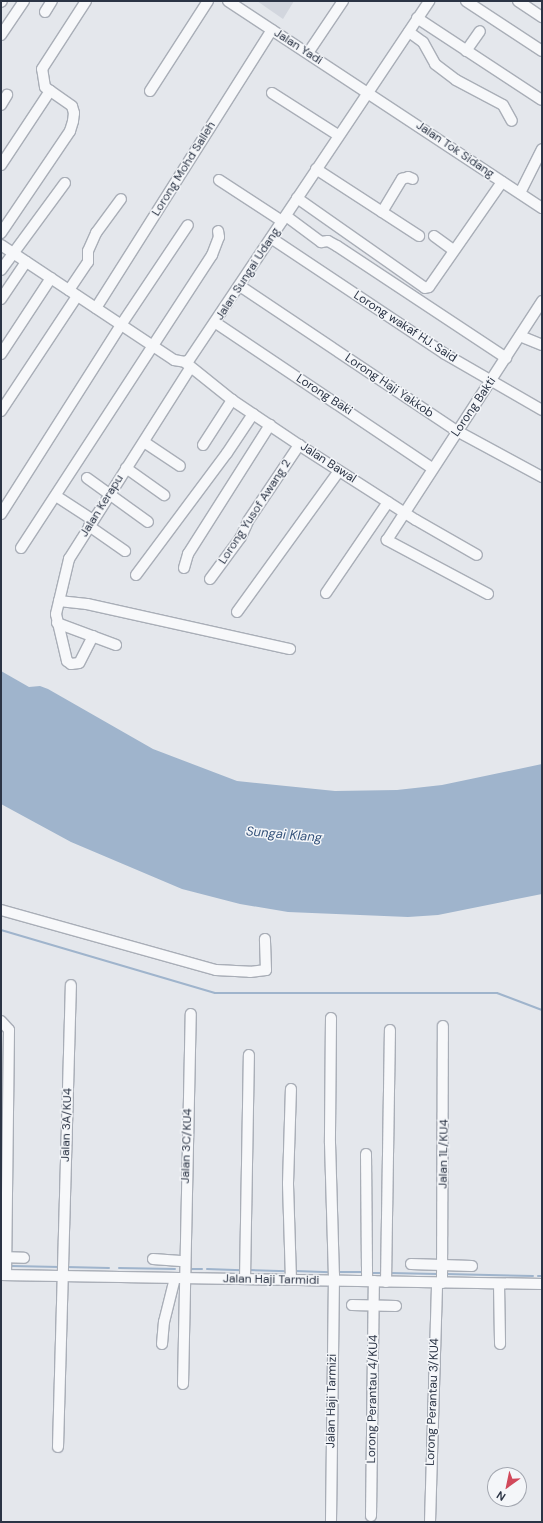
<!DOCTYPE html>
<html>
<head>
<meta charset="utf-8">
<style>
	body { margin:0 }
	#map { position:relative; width:543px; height:1523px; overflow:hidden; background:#e4e7ec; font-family:"DM Sans",sans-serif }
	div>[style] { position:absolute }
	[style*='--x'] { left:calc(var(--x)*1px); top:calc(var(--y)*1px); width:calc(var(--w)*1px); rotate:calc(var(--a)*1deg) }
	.built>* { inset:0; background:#d2d6de }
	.water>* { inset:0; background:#9fb4cc }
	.stream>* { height:2px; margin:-1px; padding:0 1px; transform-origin:1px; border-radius:1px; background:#9fb4cc }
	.roads { filter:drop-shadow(1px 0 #a9aeb7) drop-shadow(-1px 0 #a9aeb7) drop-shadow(0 1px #a9aeb7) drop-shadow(0 -1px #a9aeb7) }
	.minor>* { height:10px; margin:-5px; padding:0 5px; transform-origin:5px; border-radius:5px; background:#f7f8fa }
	span { translate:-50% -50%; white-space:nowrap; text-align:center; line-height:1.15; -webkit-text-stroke:3px #f4f6f9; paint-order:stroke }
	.street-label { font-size:12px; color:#2b3445 }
	.water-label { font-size:13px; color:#34527a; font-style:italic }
	.frame { position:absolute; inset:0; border:2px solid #2b3445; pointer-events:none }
	.north { position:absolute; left:487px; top:1467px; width:40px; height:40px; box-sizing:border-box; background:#f4f6f9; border:1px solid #a4a8b1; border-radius:50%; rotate:213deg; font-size:11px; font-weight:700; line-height:16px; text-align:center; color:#2b3445 }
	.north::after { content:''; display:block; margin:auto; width:14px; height:18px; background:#d1495b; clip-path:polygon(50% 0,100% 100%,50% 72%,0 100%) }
</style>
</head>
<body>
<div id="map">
	<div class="built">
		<div style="clip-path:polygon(257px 1px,294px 1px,283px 19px)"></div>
	</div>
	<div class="water">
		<div style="clip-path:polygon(1px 671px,29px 687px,40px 686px,48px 689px,153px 749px,237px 781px,335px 791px,397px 790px,442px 785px,542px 764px,542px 894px,438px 915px,408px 917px,288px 912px,240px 904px,182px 889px,71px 842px,1px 804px)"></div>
	</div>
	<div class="stream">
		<div style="--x:1;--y:930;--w:223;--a:16.4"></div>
		<div style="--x:215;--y:993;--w:282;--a:0"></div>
		<div style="--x:497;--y:993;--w:48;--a:20.7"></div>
		<div style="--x:12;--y:1266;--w:48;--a:1.2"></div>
		<div style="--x:66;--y:1267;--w:43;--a:1.3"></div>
		<div style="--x:119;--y:1268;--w:56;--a:1"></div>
		<div style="--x:189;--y:1269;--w:13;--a:0"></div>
		<div style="--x:207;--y:1269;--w:35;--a:2"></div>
		<div style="--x:249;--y:1270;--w:38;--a:2"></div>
		<div style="--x:295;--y:1271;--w:36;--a:2"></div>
		<div style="--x:337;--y:1272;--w:27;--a:0"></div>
		<div style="--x:370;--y:1273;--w:13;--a:0"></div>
		<div style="--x:390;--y:1273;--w:47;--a:1.2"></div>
		<div style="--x:446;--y:1274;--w:87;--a:1.3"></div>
		<div style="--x:538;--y:1276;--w:4;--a:0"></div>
	</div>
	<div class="roads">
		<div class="minor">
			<div style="--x:228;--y:1;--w:376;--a:33.4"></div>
			<div style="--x:466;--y:1;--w:91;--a:33.3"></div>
			<div style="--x:518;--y:1;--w:29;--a:34"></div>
			<div style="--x:1;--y:2;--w:1;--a:-45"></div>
			<div style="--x:45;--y:12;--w:13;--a:-58"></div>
			<div style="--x:417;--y:18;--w:149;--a:33.3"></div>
			<div style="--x:409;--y:32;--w:17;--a:36"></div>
			<div style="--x:423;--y:42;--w:25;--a:61"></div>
			<div style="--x:435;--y:64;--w:26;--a:37"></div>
			<div style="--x:456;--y:80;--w:53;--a:28"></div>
			<div style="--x:503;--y:105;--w:18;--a:61"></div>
			<div style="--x:1;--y:35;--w:41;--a:-55.9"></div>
			<div style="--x:466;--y:51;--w:24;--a:-55"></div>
			<div style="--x:308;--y:53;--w:63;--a:-56.1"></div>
			<div style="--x:150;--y:91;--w:107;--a:-57.2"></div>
			<div style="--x:272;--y:93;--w:78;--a:32.5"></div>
			<div style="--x:1;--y:105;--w:12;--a:-59"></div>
			<div style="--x:1;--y:165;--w:89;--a:-56.5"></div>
			<div style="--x:316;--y:169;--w:123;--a:33"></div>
			<div style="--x:219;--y:180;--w:75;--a:33.1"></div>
			<div style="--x:520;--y:193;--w:49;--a:-63.4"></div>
			<div style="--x:297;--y:198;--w:156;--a:35.1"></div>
			<div style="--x:425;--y:288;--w:4;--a:-14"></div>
			<div style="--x:429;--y:287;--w:128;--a:-55.2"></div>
			<div style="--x:382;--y:212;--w:39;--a:-59"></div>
			<div style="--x:402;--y:179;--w:6;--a:-18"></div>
			<div style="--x:408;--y:177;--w:5;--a:22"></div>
			<div style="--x:286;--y:216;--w:44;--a:36.6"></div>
			<div style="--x:321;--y:242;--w:7;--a:-8"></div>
			<div style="--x:328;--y:241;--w:10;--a:29"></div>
			<div style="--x:337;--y:246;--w:203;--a:33.5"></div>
			<div style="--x:1;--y:233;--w:123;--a:-55.9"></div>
			<div style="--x:70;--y:131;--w:10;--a:-73"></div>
			<div style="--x:73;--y:121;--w:8;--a:-83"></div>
			<div style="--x:74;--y:113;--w:7;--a:-106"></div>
			<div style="--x:72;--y:106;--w:33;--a:-145"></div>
			<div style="--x:45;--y:87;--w:18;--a:-99"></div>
			<div style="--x:42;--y:69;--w:81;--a:-57.1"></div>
			<div style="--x:434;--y:236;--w:24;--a:36"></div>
			<div style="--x:271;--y:238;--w:209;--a:33.7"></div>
			<div style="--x:445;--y:354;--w:112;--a:30"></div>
			<div style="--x:1;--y:245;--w:208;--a:33.6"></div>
			<div style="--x:174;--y:360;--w:11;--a:10"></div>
			<div style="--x:185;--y:362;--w:4;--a:-27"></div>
			<div style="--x:189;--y:360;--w:432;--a:-56.2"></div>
			<div style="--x:1;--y:270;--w:108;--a:-53.7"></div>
			<div style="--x:240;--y:286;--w:261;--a:33.8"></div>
			<div style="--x:457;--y:431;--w:97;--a:28.4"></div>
			<div style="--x:69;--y:290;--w:34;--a:-56"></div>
			<div style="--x:88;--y:262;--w:11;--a:-90"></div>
			<div style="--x:88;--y:251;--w:20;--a:-66"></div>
			<div style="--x:96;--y:233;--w:42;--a:-53.7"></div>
			<div style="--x:1;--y:299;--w:45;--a:-56"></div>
			<div style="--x:96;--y:308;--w:329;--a:-57.7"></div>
			<div style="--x:216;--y:323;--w:260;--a:33.9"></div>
			<div style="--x:520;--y:336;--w:24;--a:22"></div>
			<div style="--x:1;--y:354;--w:91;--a:-56.7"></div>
			<div style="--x:186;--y:363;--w:59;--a:38.8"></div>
			<div style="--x:232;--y:400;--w:81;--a:33.9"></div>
			<div style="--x:299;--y:445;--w:139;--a:32.7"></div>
			<div style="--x:416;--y:520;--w:70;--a:29.8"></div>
			<div style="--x:1;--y:411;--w:138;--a:-56.5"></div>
			<div style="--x:144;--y:442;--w:43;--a:33.7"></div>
			<div style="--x:203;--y:445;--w:54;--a:-57.2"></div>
			<div style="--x:126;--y:468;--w:47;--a:35.4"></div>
			<div style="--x:87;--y:478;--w:75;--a:35.8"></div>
			<div style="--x:56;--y:496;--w:44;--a:33"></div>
			<div style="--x:1;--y:514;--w:224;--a:-57.6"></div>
			<div style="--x:121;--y:325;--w:120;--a:-56.2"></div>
			<div style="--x:89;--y:526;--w:44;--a:34.8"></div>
			<div style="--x:21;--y:548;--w:350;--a:-56.9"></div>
			<div style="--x:212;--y:255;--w:19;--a:-69"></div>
			<div style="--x:219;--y:237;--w:6;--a:-99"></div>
			<div style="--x:184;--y:568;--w:15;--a:-74"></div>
			<div style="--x:188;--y:554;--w:153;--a:-57.6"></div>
			<div style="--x:136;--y:575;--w:152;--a:-53.3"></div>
			<div style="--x:227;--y:453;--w:47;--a:-56.3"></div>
			<div style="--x:210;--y:579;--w:52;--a:-53.6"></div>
			<div style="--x:241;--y:537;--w:17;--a:-66"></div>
			<div style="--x:248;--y:521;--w:92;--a:-56.1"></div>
			<div style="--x:326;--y:593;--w:110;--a:-55.7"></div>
			<div style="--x:488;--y:594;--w:115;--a:-151.9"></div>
			<div style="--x:387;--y:540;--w:285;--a:-57"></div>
			<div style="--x:59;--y:601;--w:28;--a:6"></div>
			<div style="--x:87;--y:604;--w:208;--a:12.5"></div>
			<div style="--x:237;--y:612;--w:174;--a:-54.1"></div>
			<div style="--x:57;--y:623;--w:63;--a:20.4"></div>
			<div style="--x:93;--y:636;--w:30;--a:117"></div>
			<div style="--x:79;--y:663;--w:8;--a:173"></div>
			<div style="--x:71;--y:664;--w:5;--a:-143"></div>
			<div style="--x:67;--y:661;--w:48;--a:-103.2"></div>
			<div style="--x:56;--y:614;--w:57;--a:-76.7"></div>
			<div style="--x:69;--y:559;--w:226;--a:-57.6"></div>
			<div style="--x:1;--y:910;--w:223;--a:15.6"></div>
			<div style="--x:216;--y:970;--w:34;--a:3"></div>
			<div style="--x:250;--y:972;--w:16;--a:-7"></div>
			<div style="--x:266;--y:970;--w:31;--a:-92"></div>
			<div style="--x:331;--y:1018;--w:125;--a:90.5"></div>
			<div style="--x:330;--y:1143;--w:132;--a:88.3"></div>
			<div style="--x:334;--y:1275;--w:247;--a:90.7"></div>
			<div style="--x:1;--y:1021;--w:12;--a:48"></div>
			<div style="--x:9;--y:1030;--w:245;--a:90.7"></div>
			<div style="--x:366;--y:1154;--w:127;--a:89.5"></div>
			<div style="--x:1;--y:1257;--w:23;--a:2"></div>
			<div style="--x:153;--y:1259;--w:31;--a:4"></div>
			<div style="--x:411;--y:1264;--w:61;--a:1.9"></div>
			<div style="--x:1;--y:1275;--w:541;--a:0.95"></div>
			<div style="--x:245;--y:1279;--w:224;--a:-89"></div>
			<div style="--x:291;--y:1280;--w:97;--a:-91.8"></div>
			<div style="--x:288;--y:1183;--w:94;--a:-88.2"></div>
			<div style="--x:386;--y:1282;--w:252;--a:-89.1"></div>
			<div style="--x:442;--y:1283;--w:257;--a:-89.8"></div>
			<div style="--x:499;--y:1284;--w:60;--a:89"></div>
			<div style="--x:352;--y:1305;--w:44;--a:1.3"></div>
			<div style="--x:162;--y:1344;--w:22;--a:-85"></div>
			<div style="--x:164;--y:1322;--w:45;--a:-76"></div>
			<div style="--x:183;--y:1384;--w:370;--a:-88.8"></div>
			<div style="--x:58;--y:1447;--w:462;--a:-88.4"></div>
			<div style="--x:371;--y:1516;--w:235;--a:-89.3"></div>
			<div style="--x:430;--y:1522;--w:239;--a:-88.3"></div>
		</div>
	</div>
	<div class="street-label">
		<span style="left:298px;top:47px;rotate:33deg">Jalan Yadi</span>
		<span style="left:455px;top:150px;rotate:34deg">Jalan Tok Sidang</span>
		<span style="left:184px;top:169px;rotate:-58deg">Lorong Mohd Salleh</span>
		<span style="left:248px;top:274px;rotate:-57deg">Jalan Sungai Udang</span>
		<span style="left:405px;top:327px;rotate:33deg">Lorong wakaf HJ. Said</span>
		<span style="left:389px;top:386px;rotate:34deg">Lorong Haji Yakkob</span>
		<span style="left:324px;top:395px;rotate:33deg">Lorong Baki</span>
		<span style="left:474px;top:407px;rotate:-56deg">Lorong Bakti</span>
		<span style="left:328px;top:463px;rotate:33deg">Jalan Bawal</span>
		<span style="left:102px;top:506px;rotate:-58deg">Jalan Kerapu</span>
		<span style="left:255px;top:512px;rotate:-57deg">Lorong Yusof Awang 2</span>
		<span style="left:67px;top:1125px;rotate:-88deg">Jalan 3A/KU4</span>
		<span style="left:187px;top:1146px;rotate:-88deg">Jalan 3C/KU4</span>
		<span style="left:444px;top:1154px;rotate:-89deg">Jalan 1L/KU4</span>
		<span style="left:271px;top:1280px;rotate:1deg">Jalan Haji Tarmidi</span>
		<span style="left:373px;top:1399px;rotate:-89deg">Lorong Perantau 4/KU4</span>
		<span style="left:332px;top:1401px;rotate:-89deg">Jalan Haji Tarmizi</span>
		<span style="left:433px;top:1402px;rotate:-88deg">Lorong Perantau 3/KU4</span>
	</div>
	<div class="water-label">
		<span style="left:284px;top:835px;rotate:5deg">Sungai Klang</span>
	</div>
	<div class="frame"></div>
	<div class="north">N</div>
</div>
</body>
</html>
